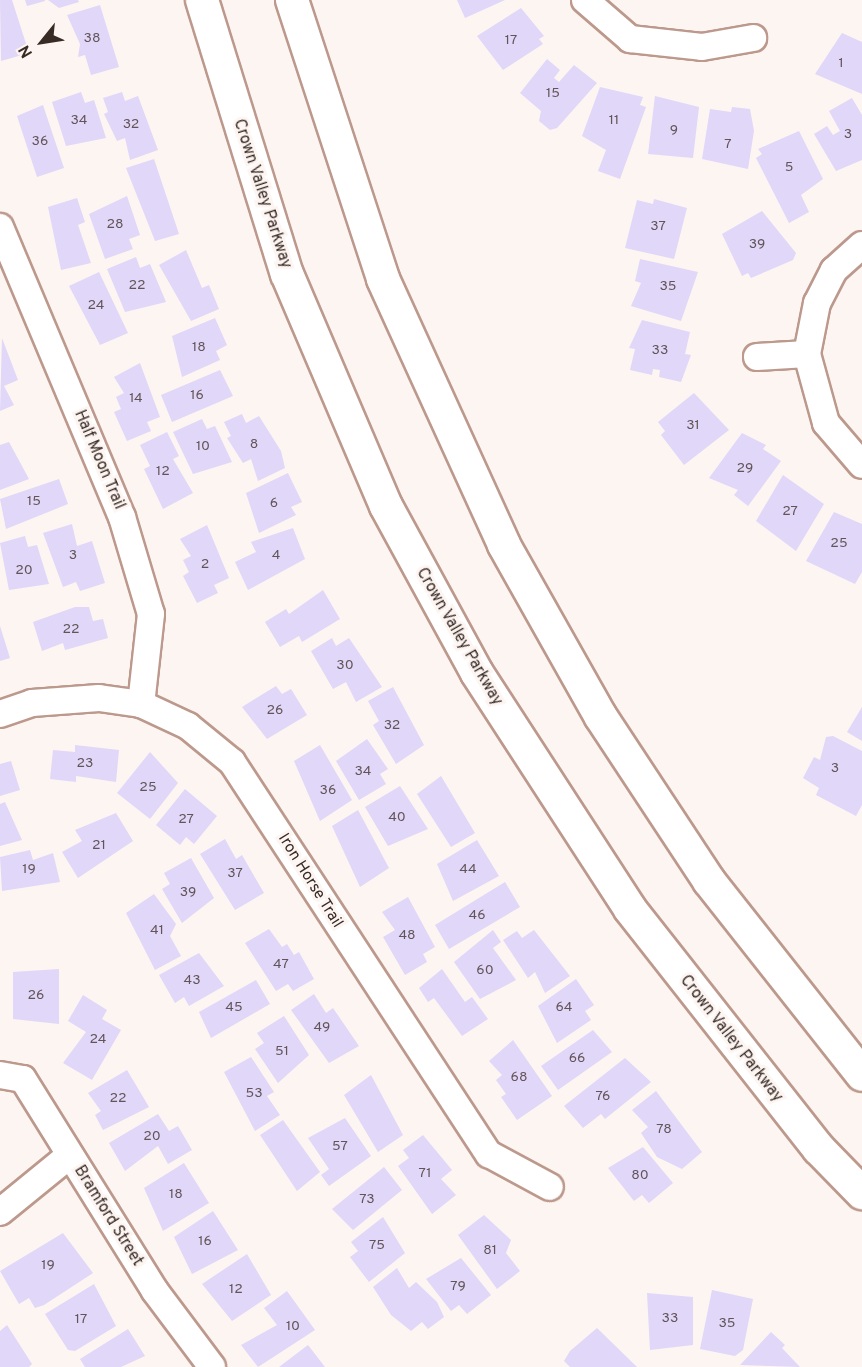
<!DOCTYPE html>
<html>
<head>
<meta charset="utf-8">
<style>
	body { margin:0 }
	#map { position:relative; width:862px; height:1367px; overflow:hidden; background:#fdf5f2; font-family:Overpass,sans-serif }
	div>[style] { position:absolute }
	[style*='--x'] { left:calc(var(--x)*1px); top:calc(var(--y)*1px); width:calc(var(--w)*1px); rotate:calc(var(--a)*1deg) }
	.building>* { inset:0; background:#e1d7f8 }
	.roads { filter:drop-shadow(2px 0 #bc998c) drop-shadow(-2px 0 #bc998c) drop-shadow(0 2px #bc998c) drop-shadow(0 -2px #bc998c) }
	.minor>* { height:26px; margin:-13px; padding:0 13px; transform-origin:13px; border-radius:13px; background:#fff }
	.major>* { height:32px; margin:-16px; padding:0 16px; transform-origin:16px; border-radius:16px; background:#fff }
	span { translate:-50% -50%; white-space:nowrap; text-align:center; line-height:1.15; -webkit-text-stroke:6px #fdf5f2; paint-order:stroke }
	.number-label { font-size:14px; color:#625559 }
	.number-label span { -webkit-text-stroke-width:0 }
	.street-label { font-size:16px; color:#382a24 }
	.north { position:absolute; left:12px; top:12px; width:60px; height:60px; -webkit-text-stroke:4px #fdf5f2; paint-order:stroke; rotate:240deg; font-size:16px; font-weight:700; line-height:24px; text-align:center; color:#382a24 }
	.north::after { content:''; display:block; margin:auto; width:21px; height:27px; background:#382a24; clip-path:polygon(50% 0,100% 100%,50% 72%,0 100%) }
</style>
</head>
<body>
<div id="map">
	<div class="building">
		<div style="clip-path:polygon(0 0,12px 0,29px 53px,1px 61px)"></div>
		<div style="clip-path:polygon(25px 0,45px 0,45px 1px,27px 6px)"></div>
		<div style="clip-path:polygon(48px 0,78px 0,79px 2px,59px 8px)"></div>
		<div style="clip-path:polygon(457px 0,505px 0,465px 18px)"></div>
		<div style="clip-path:polygon(100px 5px,119px 67px,91px 75px,85px 55px,78px 57px,80px 44px,67px 15px)"></div>
		<div style="clip-path:polygon(521px 8px,544px 36px,539px 39px,543px 44px,503px 70px,477px 36px)"></div>
		<div style="clip-path:polygon(842px 33px,862px 42px,862px 94px,815px 74px)"></div>
		<div style="clip-path:polygon(547px 59px,560px 70px,554px 78px,559px 82px,574px 65px,597px 83px,557px 128px,550px 130px,539px 121px,541px 111px,520px 93px)"></div>
		<div style="clip-path:polygon(600px 87px,643px 97px,640px 105px,646px 107px,620px 179px,598px 171px,606px 150px,582px 136px)"></div>
		<div style="clip-path:polygon(81px 92px,85px 103px,94px 100px,106px 138px,66px 146px,52px 102px)"></div>
		<div style="clip-path:polygon(122px 92px,125px 101px,138px 96px,158px 150px,130px 160px,125px 138px,117px 141px,104px 114px,108px 112px,103px 98px)"></div>
		<div style="clip-path:polygon(655px 96px,699px 107px,693px 158px,648px 154px)"></div>
		<div style="clip-path:polygon(852px 98px,862px 115px,862px 160px,836px 171px,814px 134px,827px 126px,833px 135px,840px 131px,829px 111px)"></div>
		<div style="clip-path:polygon(43px 105px,64px 168px,37px 177px,17px 116px)"></div>
		<div style="clip-path:polygon(732px 107px,750px 109px,754px 131px,748px 169px,702px 159px,710px 109px,731px 112px)"></div>
		<div style="clip-path:polygon(799px 131px,823px 179px,801px 195px,809px 212px,789px 223px,756px 158px,762px 154px,758px 149px)"></div>
		<div style="clip-path:polygon(154px 159px,179px 234px,155px 241px,126px 168px)"></div>
		<div style="clip-path:polygon(127px 196px,140px 235px,129px 239px,133px 249px,105px 259px,89px 214px)"></div>
		<div style="clip-path:polygon(77px 198px,85px 222px,78px 225px,91px 263px,61px 270px,48px 207px)"></div>
		<div style="clip-path:polygon(654px 199px,687px 208px,674px 259px,625px 248px,637px 200px,653px 204px)"></div>
		<div style="clip-path:polygon(762px 211px,796px 253px,793px 260px,751px 278px,748px 273px,742px 276px,722px 234px)"></div>
		<div style="clip-path:polygon(186px 250px,202px 288px,209px 285px,219px 309px,191px 321px,159px 265px)"></div>
		<div style="clip-path:polygon(136px 257px,140px 268px,150px 264px,166px 302px,125px 312px,107px 269px)"></div>
		<div style="clip-path:polygon(640px 259px,698px 272px,681px 321px,631px 306px,641px 283px,635px 281px)"></div>
		<div style="clip-path:polygon(99px 272px,128px 333px,100px 345px,69px 286px)"></div>
		<div style="clip-path:polygon(215px 318px,227px 345px,216px 351px,220px 360px,182px 377px,172px 336px)"></div>
		<div style="clip-path:polygon(642px 320px,690px 332px,685px 354px,691px 355px,681px 382px,659px 377px,660px 370px,653px 369px,652px 375px,630px 370px,635px 349px,629px 348px)"></div>
		<div style="clip-path:polygon(2px 338px,18px 380px,4px 386px,14px 405px,0 411px)"></div>
		<div style="clip-path:polygon(140px 363px,160px 417px,147px 422px,151px 431px,127px 441px,114px 412px,121px 409px,116px 397px,124px 393px,114px 377px)"></div>
		<div style="clip-path:polygon(220px 370px,233px 396px,172px 422px,161px 395px)"></div>
		<div style="clip-path:polygon(694px 393px,729px 430px,684px 465px,661px 435px,665px 431px,658px 422px)"></div>
		<div style="clip-path:polygon(242px 414px,246px 423px,259px 416px,281px 451px,285px 468px,258px 481px,251px 459px,243px 463px,227px 438px,231px 436px,224px 422px)"></div>
		<div style="clip-path:polygon(202px 419px,207px 429px,215px 426px,232px 462px,193px 474px,173px 432px)"></div>
		<div style="clip-path:polygon(167px 432px,179px 456px,173px 459px,193px 493px,163px 509px,144px 469px,150px 466px,140px 445px)"></div>
		<div style="clip-path:polygon(742px 433px,766px 445px,763px 449px,781px 461px,748px 506px,734px 495px,738px 490px,709px 478px)"></div>
		<div style="clip-path:polygon(9px 442px,29px 479px,0 490px,0 445px)"></div>
		<div style="clip-path:polygon(288px 473px,302px 502px,291px 507px,296px 515px,259px 533px,246px 493px)"></div>
		<div style="clip-path:polygon(783px 475px,824px 504px,796px 551px,756px 521px)"></div>
		<div style="clip-path:polygon(59px 479px,68px 504px,6px 529px,0 499px)"></div>
		<div style="clip-path:polygon(834px 512px,862px 524px,862px 572px,855px 584px,806px 561px)"></div>
		<div style="clip-path:polygon(72px 524px,77px 546px,92px 541px,105px 583px,80px 591px,76px 582px,63px 587px,43px 533px)"></div>
		<div style="clip-path:polygon(207px 525px,229px 578px,214px 585px,218px 593px,197px 603px,183px 576px,189px 572px,183px 560px,191px 556px,180px 539px)"></div>
		<div style="clip-path:polygon(293px 528px,305px 559px,248px 590px,235px 562px,256px 552px,251px 542px)"></div>
		<div style="clip-path:polygon(25px 536px,28px 547px,37px 545px,49px 584px,9px 590px,0 543px)"></div>
		<div style="clip-path:polygon(323px 590px,340px 619px,302px 642px,299px 636px,280px 647px,265px 622px,286px 609px,289px 614px)"></div>
		<div style="clip-path:polygon(75px 607px,89px 607px,93px 621px,103px 619px,108px 638px,65px 650px,63px 643px,42px 651px,33px 622px)"></div>
		<div style="clip-path:polygon(0 626px,10px 658px,0 661px)"></div>
		<div style="clip-path:polygon(332px 638px,336px 646px,349px 638px,382px 687px,356px 702px,346px 682px,333px 689px,311px 651px)"></div>
		<div style="clip-path:polygon(276px 686px,282px 694px,291px 689px,307px 715px,267px 739px,242px 707px)"></div>
		<div style="clip-path:polygon(393px 687px,424px 745px,396px 764px,373px 725px,379px 721px,368px 701px)"></div>
		<div style="clip-path:polygon(862px 707px,862px 741px,847px 732px)"></div>
		<div style="clip-path:polygon(833px 736px,862px 751px,862px 805px,856px 816px,816px 795px,819px 788px,803px 778px,814px 757px,820px 760px,826px 737px)"></div>
		<div style="clip-path:polygon(367px 739px,388px 769px,380px 774px,386px 784px,359px 800px,336px 761px)"></div>
		<div style="clip-path:polygon(75px 745px,119px 750px,116px 782px,76px 776px,76px 782px,50px 779px,53px 750px,75px 752px)"></div>
		<div style="clip-path:polygon(320px 745px,352px 800px,320px 821px,294px 761px)"></div>
		<div style="clip-path:polygon(150px 752px,178px 783px,150px 819px,117px 793px)"></div>
		<div style="clip-path:polygon(11px 761px,20px 790px,0 796px,0 764px)"></div>
		<div style="clip-path:polygon(441px 776px,475px 833px,451px 847px,417px 794px)"></div>
		<div style="clip-path:polygon(400px 786px,428px 829px,388px 846px,365px 807px)"></div>
		<div style="clip-path:polygon(185px 789px,217px 816px,194px 844px,186px 837px,180px 845px,156px 825px)"></div>
		<div style="clip-path:polygon(5px 802px,22px 840px,0 846px,0 804px)"></div>
		<div style="clip-path:polygon(358px 810px,389px 868px,360px 887px,332px 826px)"></div>
		<div style="clip-path:polygon(116px 813px,133px 841px,78px 878px,62px 852px,82px 841px,75px 830px)"></div>
		<div style="clip-path:polygon(225px 839px,236px 859px,242px 855px,264px 893px,235px 910px,200px 854px)"></div>
		<div style="clip-path:polygon(477px 840px,499px 876px,453px 901px,437px 864px)"></div>
		<div style="clip-path:polygon(30px 850px,33px 860px,53px 853px,60px 882px,2px 891px,0 857px)"></div>
		<div style="clip-path:polygon(191px 858px,214px 898px,182px 923px,162px 889px,170px 884px,164px 873px)"></div>
		<div style="clip-path:polygon(505px 882px,520px 907px,449px 949px,435px 925px)"></div>
		<div style="clip-path:polygon(154px 894px,176px 924px,170px 936px,181px 956px,155px 970px,126px 913px)"></div>
		<div style="clip-path:polygon(408px 897px,435px 947px,423px 954px,427px 962px,405px 975px,383px 937px,395px 930px,382px 912px)"></div>
		<div style="clip-path:polygon(269px 929px,282px 947px,287px 944px,294px 955px,299px 952px,314px 979px,293px 991px,288px 984px,276px 991px,245px 943px)"></div>
		<div style="clip-path:polygon(493px 930px,501px 942px,493px 948px,516px 980px,480px 999px,454px 962px)"></div>
		<div style="clip-path:polygon(534px 930px,570px 976px,545px 993px,535px 972px,528px 978px,503px 940px,517px 931px,522px 938px)"></div>
		<div style="clip-path:polygon(199px 953px,224px 986px,189px 1006px,184px 997px,175px 1003px,159px 975px)"></div>
		<div style="clip-path:polygon(59px 969px,59px 1024px,13px 1019px,13px 972px)"></div>
		<div style="clip-path:polygon(442px 969px,465px 1002px,472px 997px,488px 1019px,462px 1036px,434px 998px,428px 1002px,419px 988px)"></div>
		<div style="clip-path:polygon(576px 979px,594px 1005px,585px 1011px,591px 1020px,557px 1043px,538px 1006px)"></div>
		<div style="clip-path:polygon(256px 980px,270px 1004px,211px 1038px,199px 1012px)"></div>
		<div style="clip-path:polygon(314px 994px,326px 1013px,333px 1008px,359px 1046px,329px 1063px,291px 1010px)"></div>
		<div style="clip-path:polygon(83px 995px,107px 1010px,102px 1019px,121px 1030px,92px 1080px,63px 1063px,86px 1032px,68px 1021px)"></div>
		<div style="clip-path:polygon(284px 1016px,309px 1055px,278px 1083px,255px 1049px,264px 1043px,257px 1033px)"></div>
		<div style="clip-path:polygon(593px 1030px,612px 1052px,558px 1090px,541px 1066px)"></div>
		<div style="clip-path:polygon(513px 1040px,552px 1096px,517px 1120px,501px 1097px,506px 1094px,496px 1080px,502px 1075px,489px 1061px)"></div>
		<div style="clip-path:polygon(251px 1057px,274px 1092px,267px 1096px,280px 1115px,255px 1131px,224px 1072px)"></div>
		<div style="clip-path:polygon(625px 1058px,651px 1082px,605px 1119px,601px 1114px,583px 1128px,564px 1106px)"></div>
		<div style="clip-path:polygon(127px 1070px,149px 1107px,103px 1130px,95px 1115px,101px 1111px,88px 1093px)"></div>
		<div style="clip-path:polygon(371px 1075px,403px 1135px,378px 1152px,344px 1095px)"></div>
		<div style="clip-path:polygon(656px 1091px,702px 1152px,682px 1169px,657px 1157px,641px 1133px,648px 1127px,632px 1110px)"></div>
		<div style="clip-path:polygon(158px 1114px,169px 1131px,178px 1126px,192px 1150px,168px 1164px,158px 1146px,125px 1171px,109px 1143px)"></div>
		<div style="clip-path:polygon(345px 1118px,371px 1156px,329px 1186px,321px 1175px,329px 1169px,308px 1138px)"></div>
		<div style="clip-path:polygon(283px 1120px,320px 1172px,297px 1191px,260px 1135px)"></div>
		<div style="clip-path:polygon(423px 1135px,452px 1170px,441px 1179px,456px 1195px,432px 1214px,398px 1166px,409px 1158px,403px 1150px)"></div>
		<div style="clip-path:polygon(643px 1147px,673px 1183px,649px 1203px,642px 1195px,634px 1201px,608px 1168px)"></div>
		<div style="clip-path:polygon(184px 1163px,209px 1203px,163px 1231px,144px 1188px)"></div>
		<div style="clip-path:polygon(384px 1167px,402px 1190px,353px 1230px,332px 1209px)"></div>
		<div style="clip-path:polygon(213px 1211px,238px 1250px,192px 1274px,174px 1237px)"></div>
		<div style="clip-path:polygon(484px 1215px,511px 1240px,506px 1253px,520px 1271px,497px 1289px,458px 1235px)"></div>
		<div style="clip-path:polygon(383px 1217px,405px 1253px,369px 1282px,350px 1257px,358px 1251px,351px 1242px)"></div>
		<div style="clip-path:polygon(63px 1233px,93px 1273px,44px 1305px,35px 1308px,29px 1298px,19px 1304px,0 1271px)"></div>
		<div style="clip-path:polygon(247px 1254px,271px 1295px,232px 1321px,202px 1284px)"></div>
		<div style="clip-path:polygon(461px 1258px,491px 1295px,467px 1314px,459px 1305px,451px 1311px,426px 1279px)"></div>
		<div style="clip-path:polygon(397px 1268px,409px 1288px,416px 1282px,437px 1302px,444px 1317px,428px 1329px,422px 1322px,411px 1331px,391px 1315px,373px 1287px)"></div>
		<div style="clip-path:polygon(94px 1284px,116px 1326px,75px 1351px,68px 1350px,45px 1314px)"></div>
		<div style="clip-path:polygon(712px 1290px,753px 1299px,743px 1350px,735px 1356px,700px 1349px)"></div>
		<div style="clip-path:polygon(287px 1291px,315px 1330px,258px 1367px,241px 1345px,277px 1325px,264px 1308px)"></div>
		<div style="clip-path:polygon(647px 1293px,693px 1297px,693px 1345px,650px 1350px)"></div>
		<div style="clip-path:polygon(7px 1325px,32px 1364px,29px 1367px,0 1367px,0 1331px)"></div>
		<div style="clip-path:polygon(597px 1328px,637px 1367px,570px 1367px,564px 1361px,570px 1351px)"></div>
		<div style="clip-path:polygon(128px 1329px,145px 1356px,121px 1367px,85px 1367px,80px 1359px)"></div>
		<div style="clip-path:polygon(771px 1332px,785px 1345px,782px 1348px,800px 1367px,740px 1365px)"></div>
		<div style="clip-path:polygon(308px 1345px,325px 1367px,279px 1367px)"></div>
	</div>
	<div class="roads">
		<div class="minor">
			<div style="--x:585;--y:0;--w:60;--a:40.9"></div>
			<div style="--x:630;--y:39;--w:72;--a:6.3"></div>
			<div style="--x:702;--y:47;--w:52;--a:-10"></div>
			<div style="--x:0;--y:227;--w:315;--a:67.2"></div>
			<div style="--x:122;--y:517;--w:101;--a:73.4"></div>
			<div style="--x:151;--y:614;--w:91;--a:96.3"></div>
			<div style="--x:862;--y:245;--w:38;--a:138"></div>
			<div style="--x:834;--y:270;--w:37;--a:117"></div>
			<div style="--x:817;--y:303;--w:52;--a:101.1"></div>
			<div style="--x:807;--y:354;--w:72;--a:74.6"></div>
			<div style="--x:826;--y:423;--w:55;--a:49.4"></div>
			<div style="--x:757;--y:357;--w:50;--a:-3.4"></div>
			<div style="--x:0;--y:714;--w:34;--a:-19"></div>
			<div style="--x:32;--y:703;--w:67;--a:-4.3"></div>
			<div style="--x:99;--y:698;--w:42;--a:8.1"></div>
			<div style="--x:141;--y:704;--w:52;--a:25.1"></div>
			<div style="--x:188;--y:726;--w:57;--a:39.3"></div>
			<div style="--x:232;--y:762;--w:469;--a:56.8"></div>
			<div style="--x:489;--y:1154;--w:69;--a:28.4"></div>
			<div style="--x:0;--y:1075;--w:23;--a:10"></div>
			<div style="--x:23;--y:1079;--w:250;--a:58.1"></div>
			<div style="--x:155;--y:1291;--w:95;--a:53.1"></div>
			<div style="--x:0;--y:1212;--w:90;--a:-39.2"></div>
		</div>
		<div class="major">
			<div style="--x:202;--y:0;--w:287;--a:72.8"></div>
			<div style="--x:287;--y:274;--w:252;--a:66.9"></div>
			<div style="--x:386;--y:506;--w:190;--a:61.4"></div>
			<div style="--x:477;--y:673;--w:281;--a:57"></div>
			<div style="--x:630;--y:909;--w:305;--a:51.8"></div>
			<div style="--x:819;--y:1149;--w:62;--a:45.7"></div>
			<div style="--x:292;--y:0;--w:293;--a:71.9"></div>
			<div style="--x:383;--y:279;--w:292;--a:65.5"></div>
			<div style="--x:504;--y:545;--w:197;--a:60.6"></div>
			<div style="--x:601;--y:717;--w:196;--a:56.6"></div>
			<div style="--x:709;--y:881;--w:247;--a:51.7"></div>
		</div>
	</div>
	<div class="number-label">
		<span style="left:92px;top:39px">38</span>
		<span style="left:511px;top:41px">17</span>
		<span style="left:841px;top:64px">1</span>
		<span style="left:553px;top:94px">15</span>
		<span style="left:79px;top:121px">34</span>
		<span style="left:614px;top:121px">11</span>
		<span style="left:131px;top:125px">32</span>
		<span style="left:674px;top:131px">9</span>
		<span style="left:848px;top:135px">3</span>
		<span style="left:40px;top:142px">36</span>
		<span style="left:728px;top:145px">7</span>
		<span style="left:789px;top:168px">5</span>
		<span style="left:115px;top:225px">28</span>
		<span style="left:658px;top:227px">37</span>
		<span style="left:757px;top:245px">39</span>
		<span style="left:137px;top:286px">22</span>
		<span style="left:668px;top:287px">35</span>
		<span style="left:96px;top:306px">24</span>
		<span style="left:199px;top:348px">18</span>
		<span style="left:660px;top:351px">33</span>
		<span style="left:197px;top:396px">16</span>
		<span style="left:136px;top:399px">14</span>
		<span style="left:693px;top:426px">31</span>
		<span style="left:254px;top:445px">8</span>
		<span style="left:203px;top:447px">10</span>
		<span style="left:745px;top:469px">29</span>
		<span style="left:163px;top:472px">12</span>
		<span style="left:34px;top:502px">15</span>
		<span style="left:274px;top:504px">6</span>
		<span style="left:790px;top:512px">27</span>
		<span style="left:839px;top:544px">25</span>
		<span style="left:73px;top:556px">3</span>
		<span style="left:276px;top:556px">4</span>
		<span style="left:205px;top:565px">2</span>
		<span style="left:24px;top:571px">20</span>
		<span style="left:71px;top:630px">22</span>
		<span style="left:345px;top:666px">30</span>
		<span style="left:275px;top:711px">26</span>
		<span style="left:392px;top:726px">32</span>
		<span style="left:85px;top:764px">23</span>
		<span style="left:835px;top:769px">3</span>
		<span style="left:363px;top:772px">34</span>
		<span style="left:148px;top:788px">25</span>
		<span style="left:328px;top:791px">36</span>
		<span style="left:397px;top:818px">40</span>
		<span style="left:186px;top:820px">27</span>
		<span style="left:99px;top:846px">21</span>
		<span style="left:29px;top:870px">19</span>
		<span style="left:468px;top:870px">44</span>
		<span style="left:235px;top:874px">37</span>
		<span style="left:188px;top:893px">39</span>
		<span style="left:477px;top:916px">46</span>
		<span style="left:157px;top:931px">41</span>
		<span style="left:407px;top:936px">48</span>
		<span style="left:281px;top:965px">47</span>
		<span style="left:485px;top:971px">60</span>
		<span style="left:192px;top:981px">43</span>
		<span style="left:36px;top:996px">26</span>
		<span style="left:234px;top:1008px">45</span>
		<span style="left:564px;top:1008px">64</span>
		<span style="left:322px;top:1028px">49</span>
		<span style="left:98px;top:1040px">24</span>
		<span style="left:282px;top:1052px">51</span>
		<span style="left:577px;top:1059px">66</span>
		<span style="left:519px;top:1078px">68</span>
		<span style="left:254px;top:1094px">53</span>
		<span style="left:603px;top:1097px">76</span>
		<span style="left:118px;top:1099px">22</span>
		<span style="left:664px;top:1130px">78</span>
		<span style="left:152px;top:1137px">20</span>
		<span style="left:340px;top:1147px">57</span>
		<span style="left:425px;top:1174px">71</span>
		<span style="left:640px;top:1176px">80</span>
		<span style="left:176px;top:1195px">18</span>
		<span style="left:367px;top:1200px">73</span>
		<span style="left:205px;top:1242px">16</span>
		<span style="left:377px;top:1246px">75</span>
		<span style="left:490px;top:1251px">81</span>
		<span style="left:48px;top:1266px">19</span>
		<span style="left:458px;top:1287px">79</span>
		<span style="left:236px;top:1290px">12</span>
		<span style="left:670px;top:1319px">33</span>
		<span style="left:81px;top:1320px">17</span>
		<span style="left:727px;top:1324px">35</span>
		<span style="left:293px;top:1327px">10</span>
	</div>
	<div class="street-label">
		<span style="left:262px;top:194px;rotate:72deg">Crown Valley Parkway</span>
		<span style="left:99px;top:460px;rotate:67deg">Half Moon Trail</span>
		<span style="left:459px;top:637px;rotate:60deg">Crown Valley Parkway</span>
		<span style="left:310px;top:881px;rotate:58deg">Iron Horse Trail</span>
		<span style="left:731px;top:1039px;rotate:52deg">Crown Valley Parkway</span>
		<span style="left:108px;top:1216px;rotate:58deg">Bramford Street</span>
	</div>
	<div class="north">N</div>
</div>
</body>
</html>
